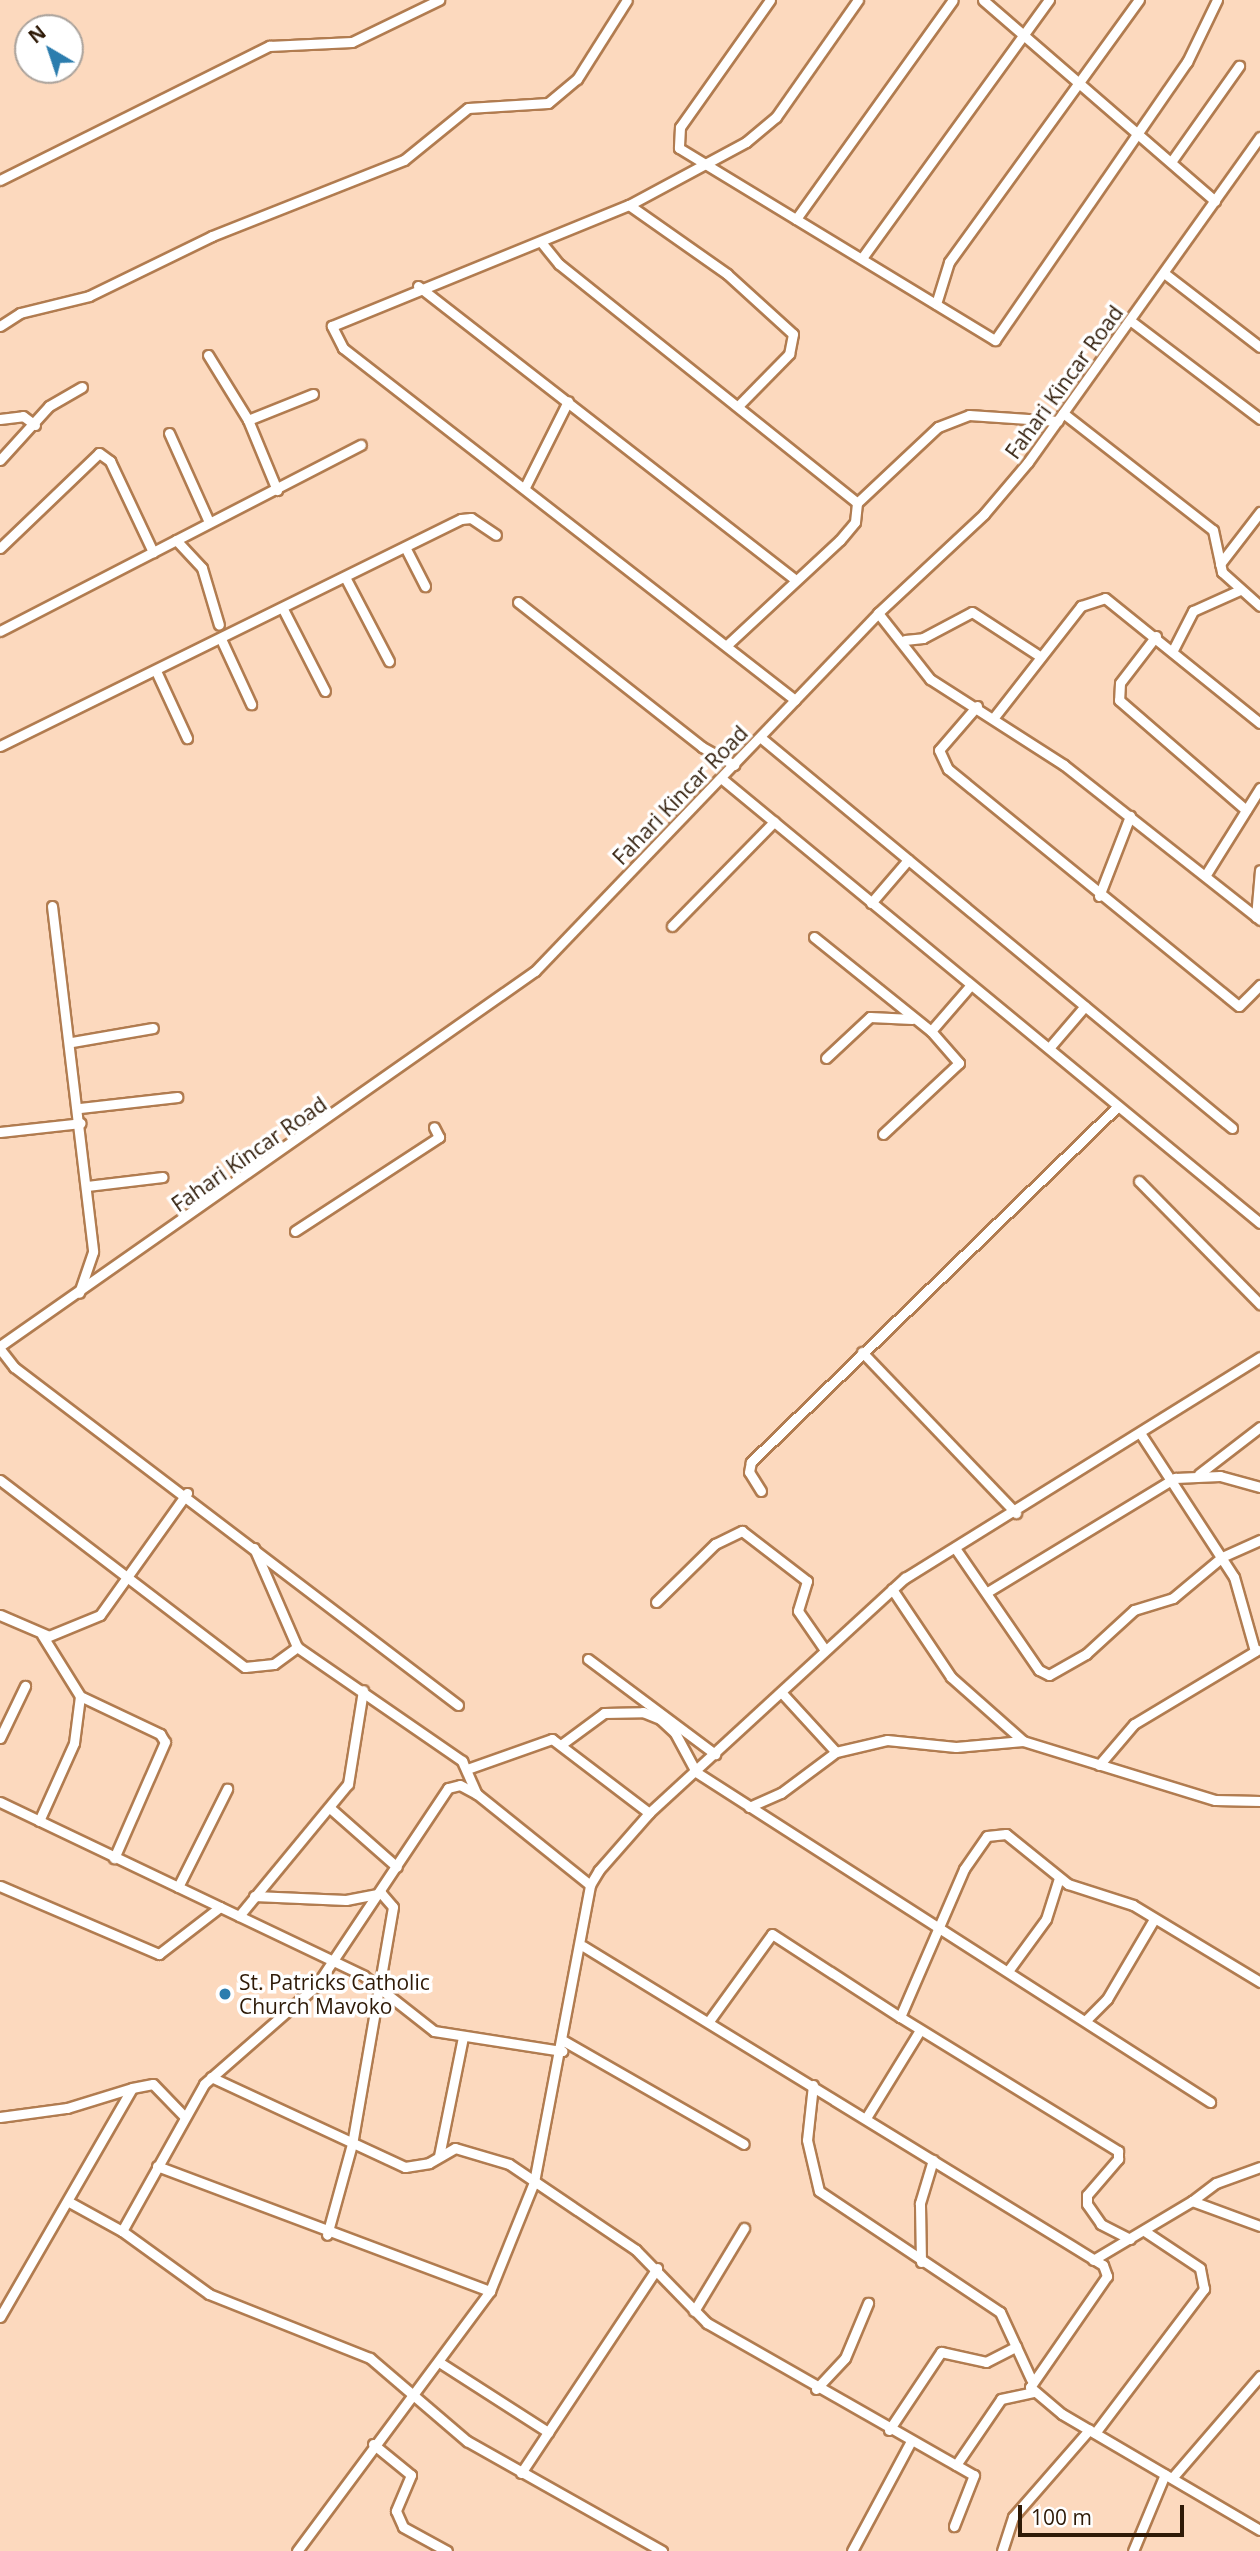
<!DOCTYPE html>
<html>
<head>
<meta charset="utf-8">
<style>
	body { margin:0 }
	#map { position:relative; width:1260px; height:2551px; overflow:hidden; background:#fcd9be; font-family:"Open Sans",sans-serif }
	div>[style] { position:absolute }
	[style*='--x'] { left:calc(var(--x)*1px); top:calc(var(--y)*1px); width:calc(var(--w)*1px); rotate:calc(var(--a)*1deg) }
	.roads { filter:drop-shadow(2px 0 #b17c50) drop-shadow(-2px 0 #b17c50) drop-shadow(0 2px #b17c50) drop-shadow(0 -2px #b17c50) }
	.street>* { height:9px; margin:-4.5px; padding:0 4.5px; transform-origin:4.5px; border-radius:4.5px; background:#fff }
	.dots>* { width:19px; height:19px; translate:-50% -50%; box-sizing:border-box; border:4px solid #fff; border-radius:50% }
	span { translate:-50% -50%; white-space:nowrap; text-align:center; line-height:1.15; -webkit-text-stroke:7px #fff; paint-order:stroke }
	.street-label { font-size:21px; color:#2e1a07 }
	.poi-label { font-size:21px; color:#2e1a07 }
	.left { translate:0 -50%; text-align:left }
	.north { position:absolute; left:14px; top:14px; width:70px; height:70px; box-sizing:border-box; background:#fff; border:2px solid #aba39c; border-radius:50%; rotate:321deg; font-size:19px; font-weight:700; line-height:28px; text-align:center; color:#2e1a07 }
	.north::after { content:''; display:block; margin:auto; width:24px; height:32px; background:#2c7dae; clip-path:polygon(50% 0,100% 100%,50% 72%,0 100%) }
	.scale { position:absolute; left:1018px; top:2505px; width:166px; height:32px; box-sizing:border-box; border:4px solid #2e1a07; border-top:0; padding-left:9px; font-size:21px; line-height:24px; white-space:nowrap; color:#2e1a07; -webkit-text-stroke:5px #fff; paint-order:stroke }
</style>
</head>
<body>
<div id="map">
	<div class="roads">
		<div class="street">
			<div style="--x:770;--y:0;--w:156;--a:125.3"></div>
			<div style="--x:680;--y:127;--w:21;--a:93"></div>
			<div style="--x:679;--y:148;--w:370;--a:31.3"></div>
			<div style="--x:995;--y:340;--w:338;--a:-55.4"></div>
			<div style="--x:1187;--y:62;--w:69;--a:-64.2"></div>
			<div style="--x:983;--y:0;--w:307;--a:40.9"></div>
			<div style="--x:1171;--y:162;--w:118;--a:-54.7"></div>
			<div style="--x:0;--y:180;--w:301;--a:-26.5"></div>
			<div style="--x:269;--y:46;--w:83;--a:-2.8"></div>
			<div style="--x:352;--y:42;--w:97;--a:-25.8"></div>
			<div style="--x:629;--y:205;--w:120;--a:35.1"></div>
			<div style="--x:727;--y:274;--w:89;--a:42.3"></div>
			<div style="--x:793;--y:334;--w:20;--a:101"></div>
			<div style="--x:789;--y:354;--w:71;--a:134.4"></div>
			<div style="--x:796;--y:219;--w:269;--a:-54.4"></div>
			<div style="--x:541;--y:242;--w:28;--a:51"></div>
			<div style="--x:559;--y:264;--w:382;--a:38.7"></div>
			<div style="--x:862;--y:258;--w:319;--a:-54.1"></div>
			<div style="--x:1164;--y:273;--w:121;--a:37.6"></div>
			<div style="--x:418;--y:286;--w:475;--a:37.9"></div>
			<div style="--x:936;--y:304;--w:44;--a:-72.8"></div>
			<div style="--x:949;--y:262;--w:324;--a:-54.1"></div>
			<div style="--x:1131;--y:321;--w:162;--a:37.2"></div>
			<div style="--x:0;--y:326;--w:24;--a:-33"></div>
			<div style="--x:20;--y:313;--w:71;--a:-13.8"></div>
			<div style="--x:89;--y:296;--w:137;--a:-26"></div>
			<div style="--x:212;--y:236;--w:206;--a:-21.6"></div>
			<div style="--x:404;--y:160;--w:82;--a:-39.1"></div>
			<div style="--x:468;--y:108;--w:80;--a:-3.6"></div>
			<div style="--x:548;--y:103;--w:38;--a:-40"></div>
			<div style="--x:577;--y:79;--w:93;--a:-57.7"></div>
			<div style="--x:208;--y:355;--w:76;--a:58.4"></div>
			<div style="--x:248;--y:420;--w:76;--a:67.5"></div>
			<div style="--x:1063;--y:413;--w:190;--a:38"></div>
			<div style="--x:1213;--y:530;--w:43;--a:77.9"></div>
			<div style="--x:1222;--y:572;--w:51;--a:41.8"></div>
			<div style="--x:0;--y:419;--w:23;--a:-7"></div>
			<div style="--x:23;--y:416;--w:15;--a:37"></div>
			<div style="--x:248;--y:420;--w:70;--a:-21.8"></div>
			<div style="--x:169;--y:433;--w:98;--a:65.8"></div>
			<div style="--x:0;--y:460;--w:73;--a:-47.8"></div>
			<div style="--x:49;--y:406;--w:38;--a:-30"></div>
			<div style="--x:525;--y:487;--w:96;--a:-63.4"></div>
			<div style="--x:176;--y:540;--w:38;--a:47"></div>
			<div style="--x:202;--y:568;--w:59;--a:73.4"></div>
			<div style="--x:405;--y:547;--w:44;--a:62.9"></div>
			<div style="--x:0;--y:548;--w:137;--a:-43.8"></div>
			<div style="--x:99;--y:453;--w:14;--a:36"></div>
			<div style="--x:110;--y:461;--w:101;--a:64.7"></div>
			<div style="--x:1220;--y:564;--w:66;--a:-52.4"></div>
			<div style="--x:345;--y:577;--w:95;--a:62.4"></div>
			<div style="--x:518;--y:602;--w:234;--a:38.2"></div>
			<div style="--x:702;--y:747;--w:37;--a:29"></div>
			<div style="--x:283;--y:609;--w:92;--a:62.9"></div>
			<div style="--x:878;--y:613;--w:84;--a:51.8"></div>
			<div style="--x:930;--y:679;--w:159;--a:32.7"></div>
			<div style="--x:1064;--y:765;--w:250;--a:38.3"></div>
			<div style="--x:0;--y:631;--w:406;--a:-27.3"></div>
			<div style="--x:1156;--y:636;--w:59;--a:127.5"></div>
			<div style="--x:1120;--y:683;--w:17;--a:93"></div>
			<div style="--x:1119;--y:700;--w:168;--a:40.9"></div>
			<div style="--x:221;--y:639;--w:72;--a:65.2"></div>
			<div style="--x:905;--y:640;--w:18;--a:-6"></div>
			<div style="--x:923;--y:638;--w:55;--a:-28"></div>
			<div style="--x:972;--y:612;--w:82;--a:33.1"></div>
			<div style="--x:727;--y:645;--w:154;--a:-42.9"></div>
			<div style="--x:840;--y:540;--w:23;--a:-50"></div>
			<div style="--x:855;--y:522;--w:19;--a:-84"></div>
			<div style="--x:857;--y:503;--w:111;--a:-43.2"></div>
			<div style="--x:938;--y:427;--w:33;--a:-21"></div>
			<div style="--x:969;--y:415;--w:89;--a:3.9"></div>
			<div style="--x:1173;--y:650;--w:44;--a:-62.9"></div>
			<div style="--x:1193;--y:611;--w:51;--a:-24.1"></div>
			<div style="--x:156;--y:671;--w:74;--a:65.2"></div>
			<div style="--x:795;--y:700;--w:573;--a:-142.09"></div>
			<div style="--x:343;--y:348;--w:25;--a:-117"></div>
			<div style="--x:332;--y:326;--w:321;--a:-22.2"></div>
			<div style="--x:629;--y:205;--w:133;--a:-28.3"></div>
			<div style="--x:746;--y:142;--w:39;--a:-40"></div>
			<div style="--x:776;--y:117;--w:143;--a:-55"></div>
			<div style="--x:977;--y:706;--w:58;--a:130.8"></div>
			<div style="--x:939;--y:750;--w:21;--a:65"></div>
			<div style="--x:948;--y:769;--w:375;--a:39.2"></div>
			<div style="--x:1239;--y:1006;--w:30;--a:-45"></div>
			<div style="--x:995;--y:716;--w:140;--a:-52"></div>
			<div style="--x:1081;--y:606;--w:25;--a:-18"></div>
			<div style="--x:1105;--y:598;--w:199;--a:38.9"></div>
			<div style="--x:760;--y:737;--w:613;--a:39.64"></div>
			<div style="--x:0;--y:746;--w:514;--a:-26.22"></div>
			<div style="--x:461;--y:519;--w:10;--a:-6"></div>
			<div style="--x:471;--y:518;--w:30;--a:34"></div>
			<div style="--x:721;--y:778;--w:699;--a:39.54"></div>
			<div style="--x:1205;--y:876;--w:104;--a:-58"></div>
			<div style="--x:1099;--y:896;--w:86;--a:-68.8"></div>
			<div style="--x:871;--y:903;--w:57;--a:-49.3"></div>
			<div style="--x:52;--y:906;--w:348;--a:83.2"></div>
			<div style="--x:93;--y:1252;--w:43;--a:108.9"></div>
			<div style="--x:1256;--y:917;--w:47;--a:-85.1"></div>
			<div style="--x:672;--y:926;--w:146;--a:-45.6"></div>
			<div style="--x:814;--y:937;--w:150;--a:38.8"></div>
			<div style="--x:931;--y:1031;--w:60;--a:-49.1"></div>
			<div style="--x:72;--y:1042;--w:82;--a:-9.8"></div>
			<div style="--x:1049;--y:1048;--w:55;--a:-49.4"></div>
			<div style="--x:826;--y:1058;--w:60;--a:-43"></div>
			<div style="--x:870;--y:1017;--w:42;--a:2.7"></div>
			<div style="--x:80;--y:1108;--w:98;--a:-6.5"></div>
			<div style="--x:0;--y:1132;--w:81;--a:-6.3"></div>
			<div style="--x:883;--y:1134;--w:104;--a:-43.1"></div>
			<div style="--x:959;--y:1063;--w:43;--a:-131.2"></div>
			<div style="--x:1139;--y:1181;--w:173;--a:45.5"></div>
			<div style="--x:87;--y:1186;--w:76;--a:-6.8"></div>
			<div style="--x:295;--y:1231;--w:172;--a:-33.1"></div>
			<div style="--x:439;--y:1137;--w:11;--a:-117"></div>
			<div style="--x:0;--y:1346;--w:653;--a:-35.03"></div>
			<div style="--x:535;--y:971;--w:496;--a:-46.2"></div>
			<div style="--x:878;--y:613;--w:145;--a:-43"></div>
			<div style="--x:984;--y:514;--w:68;--a:-49.8"></div>
			<div style="--x:1028;--y:462;--w:399;--a:-54.5"></div>
			<div style="--x:0;--y:1349;--w:23;--a:52"></div>
			<div style="--x:14;--y:1367;--w:558;--a:37.28"></div>
			<div style="--x:862;--y:1352;--w:223;--a:46.3"></div>
			<div style="--x:1142;--y:1436;--w:168;--a:56.9"></div>
			<div style="--x:1234;--y:1577;--w:77;--a:74.2"></div>
			<div style="--x:1199;--y:1474;--w:77;--a:-37.6"></div>
			<div style="--x:0;--y:1480;--w:308;--a:37.4"></div>
			<div style="--x:245;--y:1667;--w:29;--a:-6"></div>
			<div style="--x:274;--y:1664;--w:29;--a:-36"></div>
			<div style="--x:761;--y:1491;--w:22;--a:-122"></div>
			<div style="--x:749;--y:1472;--w:10;--a:-79"></div>
			<div style="--x:751;--y:1462;--w:511;--a:-44.13"></div>
			<div style="--x:254;--y:1548;--w:108;--a:66.5"></div>
			<div style="--x:297;--y:1647;--w:201;--a:34.6"></div>
			<div style="--x:462;--y:1761;--w:36;--a:66"></div>
			<div style="--x:955;--y:1548;--w:148;--a:55.5"></div>
			<div style="--x:1039;--y:1670;--w:11;--a:27"></div>
			<div style="--x:1049;--y:1675;--w:43;--a:-29.6"></div>
			<div style="--x:1086;--y:1654;--w:65;--a:-42.5"></div>
			<div style="--x:1134;--y:1610;--w:41;--a:-17.1"></div>
			<div style="--x:1173;--y:1598;--w:64;--a:-39.9"></div>
			<div style="--x:1222;--y:1557;--w:42;--a:-24.1"></div>
			<div style="--x:892;--y:1589;--w:106;--a:56.2"></div>
			<div style="--x:951;--y:1677;--w:96;--a:41.6"></div>
			<div style="--x:989;--y:1591;--w:218;--a:-31.3"></div>
			<div style="--x:1175;--y:1478;--w:45;--a:-2.5"></div>
			<div style="--x:1220;--y:1476;--w:41;--a:15.4"></div>
			<div style="--x:656;--y:1602;--w:83;--a:-44.5"></div>
			<div style="--x:715;--y:1544;--w:30;--a:-26"></div>
			<div style="--x:742;--y:1531;--w:82;--a:37.6"></div>
			<div style="--x:807;--y:1581;--w:31;--a:107"></div>
			<div style="--x:798;--y:1611;--w:47;--a:55.3"></div>
			<div style="--x:0;--y:1615;--w:53;--a:23.2"></div>
			<div style="--x:49;--y:1636;--w:55;--a:-22.4"></div>
			<div style="--x:100;--y:1615;--w:150;--a:-54.5"></div>
			<div style="--x:588;--y:1659;--w:159;--a:36.8"></div>
			<div style="--x:781;--y:1692;--w:81;--a:47.5"></div>
			<div style="--x:80;--y:1696;--w:89;--a:25.4"></div>
			<div style="--x:160;--y:1734;--w:9;--a:58"></div>
			<div style="--x:165;--y:1742;--w:127;--a:113.7"></div>
			<div style="--x:0;--y:1738;--w:58;--a:-64.3"></div>
			<div style="--x:562;--y:1744;--w:52;--a:-36.4"></div>
			<div style="--x:604;--y:1713;--w:39;--a:-1"></div>
			<div style="--x:643;--y:1712;--w:18;--a:22"></div>
			<div style="--x:660;--y:1719;--w:21;--a:43"></div>
			<div style="--x:675;--y:1733;--w:44;--a:61.7"></div>
			<div style="--x:696;--y:1772;--w:611;--a:32.7"></div>
			<div style="--x:1099;--y:1765;--w:54;--a:-49.5"></div>
			<div style="--x:1134;--y:1724;--w:144;--a:-31"></div>
			<div style="--x:470;--y:1768;--w:87;--a:-19.5"></div>
			<div style="--x:552;--y:1739;--w:122;--a:37.3"></div>
			<div style="--x:0;--y:1802;--w:403;--a:25.5"></div>
			<div style="--x:364;--y:1976;--w:89;--a:38.2"></div>
			<div style="--x:434;--y:2031;--w:130;--a:8.9"></div>
			<div style="--x:749;--y:1807;--w:35;--a:-24"></div>
			<div style="--x:781;--y:1793;--w:69;--a:-36.7"></div>
			<div style="--x:836;--y:1752;--w:52;--a:-13.2"></div>
			<div style="--x:887;--y:1740;--w:69;--a:5.8"></div>
			<div style="--x:956;--y:1747;--w:67;--a:-5.1"></div>
			<div style="--x:1023;--y:1741;--w:201;--a:17.1"></div>
			<div style="--x:1215;--y:1800;--w:45;--a:1.3"></div>
			<div style="--x:330;--y:1808;--w:89;--a:41.4"></div>
			<div style="--x:39;--y:1821;--w:85;--a:-65.8"></div>
			<div style="--x:74;--y:1743;--w:47;--a:-82.7"></div>
			<div style="--x:80;--y:1696;--w:72;--a:-121.9"></div>
			<div style="--x:0;--y:1886;--w:173;--a:23.2"></div>
			<div style="--x:159;--y:1954;--w:77;--a:-37.6"></div>
			<div style="--x:178;--y:1887;--w:110;--a:-63.4"></div>
			<div style="--x:254;--y:1896;--w:92;--a:2.5"></div>
			<div style="--x:346;--y:1900;--w:36;--a:-11"></div>
			<div style="--x:381;--y:1893;--w:18;--a:49"></div>
			<div style="--x:393;--y:1907;--w:241;--a:99.8"></div>
			<div style="--x:352;--y:2144;--w:94;--a:105.4"></div>
			<div style="--x:239;--y:1916;--w:171;--a:-50.5"></div>
			<div style="--x:348;--y:1784;--w:95;--a:-80.9"></div>
			<div style="--x:583;--y:1946;--w:610;--a:31.53"></div>
			<div style="--x:1103;--y:2265;--w:12;--a:70"></div>
			<div style="--x:1107;--y:2276;--w:135;--a:124.7"></div>
			<div style="--x:1030;--y:2387;--w:42;--a:40.2"></div>
			<div style="--x:1062;--y:2414;--w:229;--a:30.4"></div>
			<div style="--x:1008;--y:1971;--w:64;--a:-53.8"></div>
			<div style="--x:1046;--y:1919;--w:43;--a:-72.4"></div>
			<div style="--x:1086;--y:2020;--w:30;--a:-45"></div>
			<div style="--x:1107;--y:1999;--w:91;--a:-59.5"></div>
			<div style="--x:709;--y:2021;--w:107;--a:-54.1"></div>
			<div style="--x:772;--y:1934;--w:153;--a:33"></div>
			<div style="--x:564;--y:2041;--w:207;--a:29.8"></div>
			<div style="--x:211;--y:2077;--w:214;--a:24.9"></div>
			<div style="--x:405;--y:2167;--w:24;--a:-9"></div>
			<div style="--x:429;--y:2163;--w:30;--a:-30"></div>
			<div style="--x:455;--y:2148;--w:56;--a:16.5"></div>
			<div style="--x:509;--y:2164;--w:153;--a:34.1"></div>
			<div style="--x:636;--y:2250;--w:102;--a:45.8"></div>
			<div style="--x:707;--y:2323;--w:307;--a:29.7"></div>
			<div style="--x:974;--y:2475;--w:55;--a:111.4"></div>
			<div style="--x:813;--y:2085;--w:55;--a:96.2"></div>
			<div style="--x:807;--y:2140;--w:52;--a:76.8"></div>
			<div style="--x:819;--y:2191;--w:218;--a:33.8"></div>
			<div style="--x:1000;--y:2312;--w:74;--a:65.2"></div>
			<div style="--x:0;--y:2117;--w:68;--a:-7.7"></div>
			<div style="--x:67;--y:2108;--w:68;--a:-17.1"></div>
			<div style="--x:866;--y:2118;--w:101;--a:-58.4"></div>
			<div style="--x:439;--y:2156;--w:121;--a:-78.6"></div>
			<div style="--x:157;--y:2166;--w:356;--a:20.6"></div>
			<div style="--x:1192;--y:2201;--w:30;--a:-37"></div>
			<div style="--x:1216;--y:2183;--w:47;--a:-20"></div>
			<div style="--x:71;--y:2203;--w:58;--a:28.8"></div>
			<div style="--x:122;--y:2231;--w:107;--a:35.9"></div>
			<div style="--x:209;--y:2294;--w:173;--a:21.7"></div>
			<div style="--x:370;--y:2358;--w:128;--a:40.6"></div>
			<div style="--x:467;--y:2441;--w:224;--a:29.4"></div>
			<div style="--x:122;--y:2231;--w:168;--a:-60.8"></div>
			<div style="--x:204;--y:2084;--w:149;--a:-41.2"></div>
			<div style="--x:316;--y:1986;--w:238;--a:-56.3"></div>
			<div style="--x:448;--y:1788;--w:12;--a:-14"></div>
			<div style="--x:460;--y:1785;--w:19;--a:28"></div>
			<div style="--x:477;--y:1794;--w:145;--a:38.8"></div>
			<div style="--x:1130;--y:2239;--w:33;--a:-153"></div>
			<div style="--x:1101;--y:2224;--w:24;--a:-125"></div>
			<div style="--x:1087;--y:2204;--w:9;--a:-90"></div>
			<div style="--x:1087;--y:2195;--w:48;--a:-49.3"></div>
			<div style="--x:1118;--y:2159;--w:8;--a:-90"></div>
			<div style="--x:1118;--y:2151;--w:256;--a:-148.4"></div>
			<div style="--x:900;--y:2017;--w:161;--a:-66.6"></div>
			<div style="--x:964;--y:1869;--w:40;--a:-55.1"></div>
			<div style="--x:987;--y:1836;--w:19;--a:-6"></div>
			<div style="--x:1006;--y:1834;--w:80;--a:38.9"></div>
			<div style="--x:1068;--y:1884;--w:68;--a:17.9"></div>
			<div style="--x:1133;--y:1905;--w:149;--a:31.2"></div>
			<div style="--x:1093;--y:2260;--w:115;--a:-30.8"></div>
			<div style="--x:1192;--y:2201;--w:72;--a:20.2"></div>
			<div style="--x:921;--y:2262;--w:59;--a:-91"></div>
			<div style="--x:920;--y:2203;--w:45;--a:-73.2"></div>
			<div style="--x:694;--y:2311;--w:97;--a:-58.9"></div>
			<div style="--x:0;--y:2317;--w:264;--a:-60"></div>
			<div style="--x:132;--y:2088;--w:21;--a:-11"></div>
			<div style="--x:153;--y:2084;--w:45;--a:45.9"></div>
			<div style="--x:439;--y:2362;--w:130;--a:32.7"></div>
			<div style="--x:816;--y:2389;--w:42;--a:-46.9"></div>
			<div style="--x:845;--y:2358;--w:60;--a:-67.3"></div>
			<div style="--x:889;--y:2430;--w:94;--a:-56.3"></div>
			<div style="--x:941;--y:2352;--w:46;--a:12.5"></div>
			<div style="--x:986;--y:2362;--w:34;--a:-27"></div>
			<div style="--x:1095;--y:2433;--w:181;--a:-52.9"></div>
			<div style="--x:1204;--y:2289;--w:21;--a:-101"></div>
			<div style="--x:1200;--y:2268;--w:65;--a:-146.3"></div>
			<div style="--x:373;--y:2444;--w:49;--a:39.2"></div>
			<div style="--x:411;--y:2475;--w:39;--a:113"></div>
			<div style="--x:396;--y:2511;--w:17;--a:66"></div>
			<div style="--x:403;--y:2527;--w:50;--a:28.6"></div>
			<div style="--x:956;--y:2465;--w:80;--a:-55.7"></div>
			<div style="--x:1001;--y:2399;--w:34;--a:-12"></div>
			<div style="--x:521;--y:2473;--w:246;--a:-56.4"></div>
			<div style="--x:1172;--y:2478;--w:135;--a:-49.2"></div>
			<div style="--x:297;--y:2551;--w:324;--a:-53.4"></div>
			<div style="--x:490;--y:2291;--w:118;--a:-68"></div>
			<div style="--x:534;--y:2182;--w:302;--a:-79.3"></div>
			<div style="--x:590;--y:1885;--w:17;--a:-59"></div>
			<div style="--x:599;--y:1870;--w:76;--a:-48.7"></div>
			<div style="--x:649;--y:1813;--w:348;--a:-42.6"></div>
			<div style="--x:905;--y:1578;--w:418;--a:-31.9"></div>
			<div style="--x:852;--y:2551;--w:123;--a:-61.8"></div>
			<div style="--x:1002;--y:2551;--w:36;--a:-72"></div>
			<div style="--x:1013;--y:2517;--w:116;--a:-48.9"></div>
			<div style="--x:1133;--y:2551;--w:83;--a:-67.4"></div>
		</div>
	</div>
	<div class="dots">
		<div style="left:225px;top:1994px;background:#2c7dae"></div>
	</div>
	<div class="street-label">
		<span style="left:1064px;top:382px;rotate:-54deg">Fahari Kincar Road</span>
		<span style="left:680px;top:795px;rotate:-46deg">Fahari Kincar Road</span>
		<span style="left:249px;top:1154px;rotate:-35deg">Fahari Kincar Road</span>
	</div>
	<div class="poi-label">
		<span class="left" style="left:239px;top:1994px">St. Patricks Catholic<br>Church Mavoko</span>
	</div>
	<div class="north">N</div>
	<div class="scale">100 m</div>
</div>
</body>
</html>
